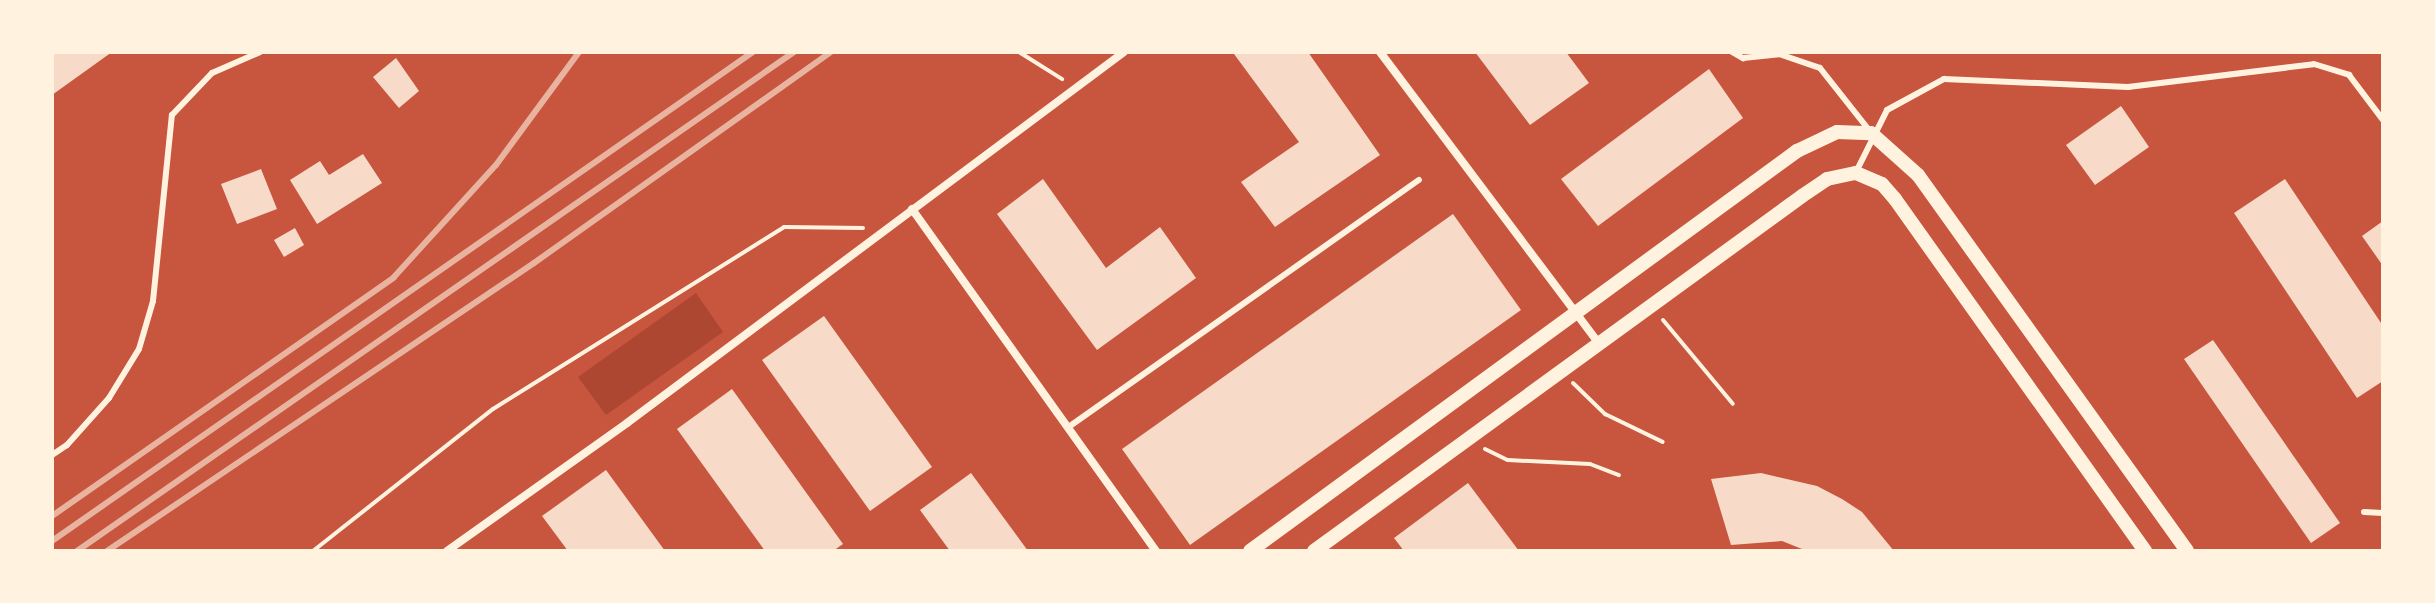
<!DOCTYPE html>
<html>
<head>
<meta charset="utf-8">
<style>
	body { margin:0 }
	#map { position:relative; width:2435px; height:603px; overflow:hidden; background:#c8553d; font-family:Commissioner,sans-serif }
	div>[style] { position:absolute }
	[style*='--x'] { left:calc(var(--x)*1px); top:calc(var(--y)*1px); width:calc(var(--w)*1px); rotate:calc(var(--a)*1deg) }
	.green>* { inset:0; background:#ae4732 }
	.building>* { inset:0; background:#f7dbc8 }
	.path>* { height:4px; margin:-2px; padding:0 2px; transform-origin:2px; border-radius:2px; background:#fff3e0 }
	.service>* { height:6px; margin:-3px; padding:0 3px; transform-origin:3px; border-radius:3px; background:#fff3e0 }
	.minor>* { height:8px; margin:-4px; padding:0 4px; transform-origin:4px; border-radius:4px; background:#fff3e0 }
	.tertiary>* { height:14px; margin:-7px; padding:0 7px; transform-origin:7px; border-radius:7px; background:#fff3e0 }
	.rail>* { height:6px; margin:-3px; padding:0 3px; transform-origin:3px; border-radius:3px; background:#e9b49f }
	span { translate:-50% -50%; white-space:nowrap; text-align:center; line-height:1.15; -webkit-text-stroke:7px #fff3e0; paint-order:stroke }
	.frame { position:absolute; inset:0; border:54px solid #fff3e0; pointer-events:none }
</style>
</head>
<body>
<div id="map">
	<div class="green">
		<div style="clip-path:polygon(696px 293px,723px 332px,606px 415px,578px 377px)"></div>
	</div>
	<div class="building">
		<div style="clip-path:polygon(52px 52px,112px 52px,52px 95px)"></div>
		<div style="clip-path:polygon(1237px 52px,1308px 52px,1380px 155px,1275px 227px,1241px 182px,1299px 142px,1234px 54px)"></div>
		<div style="clip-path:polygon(1475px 52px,1566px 52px,1589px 83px,1530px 125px)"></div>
		<div style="clip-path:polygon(396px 58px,419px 91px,399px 108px,373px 77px)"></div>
		<div style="clip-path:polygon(1709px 69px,1743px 118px,1598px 226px,1561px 179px)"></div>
		<div style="clip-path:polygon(2121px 106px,2149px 147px,2095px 185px,2066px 145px)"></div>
		<div style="clip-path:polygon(363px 154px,382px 183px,317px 224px,290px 180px,320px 161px,329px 175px)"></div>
		<div style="clip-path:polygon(261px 169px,277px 209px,237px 224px,221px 184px)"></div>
		<div style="clip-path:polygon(1043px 179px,1106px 268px,1160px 227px,1196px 278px,1097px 350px,997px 214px)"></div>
		<div style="clip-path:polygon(2285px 179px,2383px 326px,2383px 381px,2357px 398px,2234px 213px)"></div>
		<div style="clip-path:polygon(1453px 214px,1521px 310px,1190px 545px,1122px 449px)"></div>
		<div style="clip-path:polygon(2383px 221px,2383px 266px,2362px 236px)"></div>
		<div style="clip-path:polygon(295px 228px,304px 245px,284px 257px,274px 240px)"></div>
		<div style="clip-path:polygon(824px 316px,932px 467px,870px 511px,762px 360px)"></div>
		<div style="clip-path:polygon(2213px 340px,2340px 523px,2311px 543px,2184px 359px)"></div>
		<div style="clip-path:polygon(732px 389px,843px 544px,833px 551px,765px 551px,677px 429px)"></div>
		<div style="clip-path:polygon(606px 470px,665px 551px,568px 551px,542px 516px)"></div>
		<div style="clip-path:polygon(971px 473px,1028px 551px,950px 551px,920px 510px)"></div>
		<div style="clip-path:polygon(1761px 473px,1817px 486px,1842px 499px,1862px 512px,1894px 551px,1807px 551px,1782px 541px,1731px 545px,1711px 479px)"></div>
		<div style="clip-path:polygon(1468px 483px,1519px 551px,1404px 551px,1394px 538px)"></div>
	</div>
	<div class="path">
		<div style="--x:1019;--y:52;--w:51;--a:32.1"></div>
		<div style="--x:1663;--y:320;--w:109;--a:50.2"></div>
		<div style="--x:1573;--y:383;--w:45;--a:44.1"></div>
		<div style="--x:1605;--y:414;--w:64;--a:25.8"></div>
		<div style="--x:1485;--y:449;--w:25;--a:26"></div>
		<div style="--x:1508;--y:460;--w:82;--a:2.8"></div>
		<div style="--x:1590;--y:464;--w:31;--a:21"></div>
		<div style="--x:313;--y:551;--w:229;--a:-38.3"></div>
		<div style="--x:493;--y:409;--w:343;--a:-32"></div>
		<div style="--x:784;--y:227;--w:79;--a:0.7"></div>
	</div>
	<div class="service">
		<div style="--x:1732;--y:52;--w:13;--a:29"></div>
		<div style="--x:1743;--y:58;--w:36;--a:-6"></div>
		<div style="--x:1779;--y:54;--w:43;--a:18.9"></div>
		<div style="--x:1820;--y:68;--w:79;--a:51.7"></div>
		<div style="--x:1856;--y:172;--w:69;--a:-63.4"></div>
		<div style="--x:1887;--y:110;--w:65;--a:-28.5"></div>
		<div style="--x:1944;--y:79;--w:184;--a:2.5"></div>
		<div style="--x:2128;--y:87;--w:187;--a:-7"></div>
		<div style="--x:2314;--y:64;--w:37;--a:17"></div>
		<div style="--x:2349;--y:75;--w:56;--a:52.9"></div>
		<div style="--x:1070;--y:426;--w:427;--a:-35.2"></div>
		<div style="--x:52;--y:455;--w:18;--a:-34"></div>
		<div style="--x:67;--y:445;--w:63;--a:-48.2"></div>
		<div style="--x:109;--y:398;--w:57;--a:-58.5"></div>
		<div style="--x:139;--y:349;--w:50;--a:-73.7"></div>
		<div style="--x:153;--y:301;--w:187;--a:-84.2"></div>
		<div style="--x:172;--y:115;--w:58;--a:-46.4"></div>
		<div style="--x:212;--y:73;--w:52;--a:-23.6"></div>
		<div style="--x:2364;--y:512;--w:19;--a:3"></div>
	</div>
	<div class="minor">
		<div style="--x:1380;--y:52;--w:365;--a:53.1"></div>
		<div style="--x:912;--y:209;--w:420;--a:54.5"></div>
		<div style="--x:447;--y:551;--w:221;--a:-35.4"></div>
		<div style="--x:627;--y:423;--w:620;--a:-36.74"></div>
	</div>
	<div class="tertiary">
		<div style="--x:1250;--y:551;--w:678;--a:-36.18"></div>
		<div style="--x:1797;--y:151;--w:44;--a:-25.4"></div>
		<div style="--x:1837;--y:132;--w:34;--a:2"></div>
		<div style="--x:1871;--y:133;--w:63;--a:41.8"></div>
		<div style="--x:1918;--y:175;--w:462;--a:54.4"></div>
		<div style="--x:1314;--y:551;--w:603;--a:-36.03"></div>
		<div style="--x:1802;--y:196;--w:30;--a:-34"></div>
		<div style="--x:1827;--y:179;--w:30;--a:-12"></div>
		<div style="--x:1856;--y:173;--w:28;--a:23"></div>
		<div style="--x:1882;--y:184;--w:20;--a:49"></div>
		<div style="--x:1895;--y:199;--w:432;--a:54.6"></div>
	</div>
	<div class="rail">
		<div style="--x:52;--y:516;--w:417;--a:-34.9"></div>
		<div style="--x:394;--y:277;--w:151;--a:-47.7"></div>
		<div style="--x:496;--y:165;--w:140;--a:-53.7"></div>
		<div style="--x:52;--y:541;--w:855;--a:-34.9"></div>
		<div style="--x:77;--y:551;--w:874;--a:-34.84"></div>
		<div style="--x:107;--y:551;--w:515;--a:-34"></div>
		<div style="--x:534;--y:263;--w:364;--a:-35.4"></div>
	</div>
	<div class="frame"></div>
</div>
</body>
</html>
